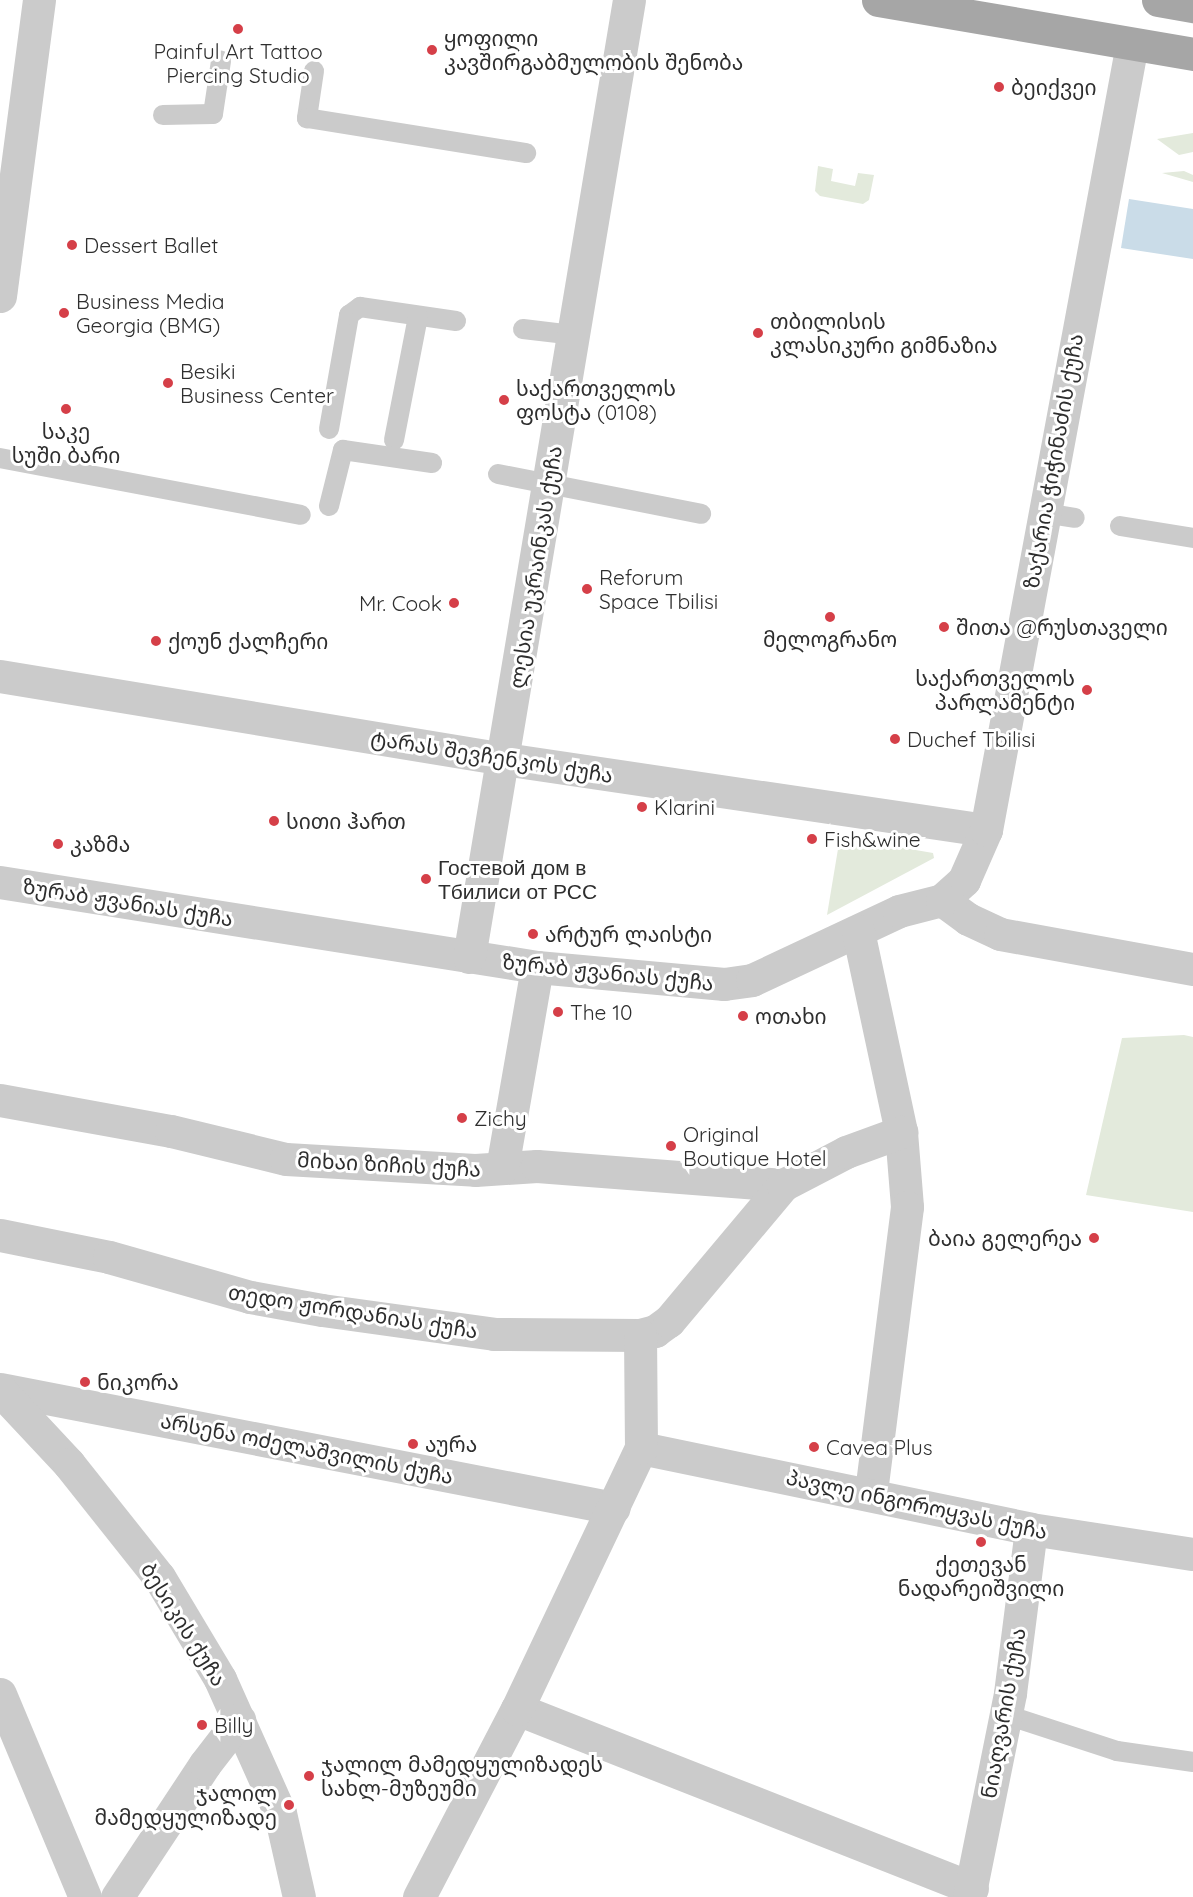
<!DOCTYPE html>
<html>
<head>
<meta charset="utf-8">
<style>
	body { margin:0 }
	#map { position:relative; width:1193px; height:1897px; overflow:hidden; background:#fff; font-family:Quicksand,"Noto Sans Georgian",sans-serif }
	div>[style] { position:absolute }
	[style*='--x'] { left:calc(var(--x)*1px); top:calc(var(--y)*1px); width:calc(var(--w)*1px); rotate:calc(var(--a)*1deg) }
	.green>* { inset:0; background:#e3eadc }
	.water>* { inset:0; background:#cadce8 }
	.lane>* { height:20px; margin:-10px; padding:0 10px; transform-origin:10px; border-radius:10px; background:#cbcbcb }
	.street>* { height:33px; margin:-16.5px; padding:0 16.5px; transform-origin:16.5px; border-radius:16.5px; background:#cbcbcb }
	.primary>* { height:33px; margin:-16.5px; padding:0 16.5px; transform-origin:16.5px; border-radius:16.5px; background:#a6a6a6 }
	.dots>* { width:16px; height:16px; translate:-50% -50%; box-sizing:border-box; border:3px solid #fff; border-radius:50% }
	span { translate:-50% -50%; white-space:nowrap; text-align:center; line-height:1.15; -webkit-text-stroke:6px #fff; paint-order:stroke }
	.poi-label { font-size:21px; color:#2e2e2e }
	.left { translate:0 -50%; text-align:left }
	.right { translate:-100% -50%; text-align:right }
	.street-label { font-size:21px; color:#2e2e2e }
</style>
</head>
<body>
<div id="map">
	<div class="green">
		<div style="clip-path:polygon(1193px 133px,1193px 152px,1179px 155px,1157px 139px)"></div>
		<div style="clip-path:polygon(818px 166px,833px 169px,831px 181px,855px 186px,858px 173px,874px 175px,869px 200px,863px 204px,820px 196px,815px 191px)"></div>
		<div style="clip-path:polygon(1184px 171px,1193px 175px,1193px 182px,1162px 173px)"></div>
		<div style="clip-path:polygon(840px 837px,933px 853px,934px 858px,827px 915px)"></div>
		<div style="clip-path:polygon(1184px 1035px,1193px 1037px,1193px 1212px,1086px 1195px,1122px 1038px)"></div>
	</div>
	<div class="water">
		<div style="clip-path:polygon(1129px 199px,1193px 209px,1193px 259px,1121px 248px)"></div>
	</div>
	<div class="lane">
		<div style="--x:314;--y:71;--w:48;--a:98.5"></div>
		<div style="--x:307;--y:118;--w:222;--a:9.1"></div>
		<div style="--x:163;--y:115;--w:50;--a:-1.1"></div>
		<div style="--x:213;--y:114;--w:54;--a:-81.4"></div>
		<div style="--x:523;--y:329;--w:50;--a:6.8"></div>
		<div style="--x:329;--y:429;--w:116;--a:-80"></div>
		<div style="--x:349;--y:315;--w:14;--a:-36"></div>
		<div style="--x:360;--y:307;--w:97;--a:8.3"></div>
		<div style="--x:394;--y:440;--w:125;--a:-79"></div>
		<div style="--x:0;--y:458;--w:306;--a:10.7"></div>
		<div style="--x:498;--y:474;--w:207;--a:11.1"></div>
		<div style="--x:329;--y:506;--w:58;--a:-76"></div>
		<div style="--x:343;--y:450;--w:90;--a:8.3"></div>
		<div style="--x:1044;--y:513;--w:31;--a:9"></div>
		<div style="--x:1120;--y:526;--w:74;--a:9.3"></div>
		<div style="--x:1004;--y:1714;--w:119;--a:18.1"></div>
		<div style="--x:1117;--y:1751;--w:77;--a:8.2"></div>
	</div>
	<div class="street">
		<div style="--x:0;--y:296;--w:299;--a:-82.5"></div>
		<div style="--x:0;--y:676;--w:511;--a:9.35"></div>
		<div style="--x:504;--y:759;--w:487;--a:8.4"></div>
		<div style="--x:0;--y:882;--w:544;--a:8.99"></div>
		<div style="--x:537;--y:967;--w:188;--a:5.2"></div>
		<div style="--x:724;--y:984;--w:28;--a:-8"></div>
		<div style="--x:752;--y:980;--w:162;--a:-25.1"></div>
		<div style="--x:899;--y:911;--w:44;--a:-14.3"></div>
		<div style="--x:942;--y:900;--w:30;--a:-42"></div>
		<div style="--x:964;--y:880;--w:55;--a:-66.3"></div>
		<div style="--x:986;--y:830;--w:799;--a:-79.48"></div>
		<div style="--x:942;--y:900;--w:32;--a:36"></div>
		<div style="--x:968;--y:919;--w:35;--a:25"></div>
		<div style="--x:1000;--y:934;--w:196;--a:10.3"></div>
		<div style="--x:858;--y:931;--w:206;--a:77.9"></div>
		<div style="--x:901;--y:1132;--w:75;--a:85.4"></div>
		<div style="--x:907;--y:1207;--w:288;--a:97.2"></div>
		<div style="--x:469;--y:957;--w:970;--a:-80.51"></div>
		<div style="--x:0;--y:1100;--w:174;--a:10.3"></div>
		<div style="--x:171;--y:1131;--w:118;--a:13.7"></div>
		<div style="--x:286;--y:1159;--w:189;--a:3.3"></div>
		<div style="--x:475;--y:1170;--w:62;--a:-3.7"></div>
		<div style="--x:537;--y:1166;--w:247;--a:4.4"></div>
		<div style="--x:502;--y:1168;--w:204;--a:-80.1"></div>
		<div style="--x:0;--y:1235;--w:111;--a:11.4"></div>
		<div style="--x:109;--y:1257;--w:147;--a:15.8"></div>
		<div style="--x:250;--y:1297;--w:73;--a:10.2"></div>
		<div style="--x:322;--y:1310;--w:174;--a:7.9"></div>
		<div style="--x:494;--y:1334;--w:146;--a:0.4"></div>
		<div style="--x:640;--y:1335;--w:16;--a:-15"></div>
		<div style="--x:655;--y:1331;--w:17;--a:-36"></div>
		<div style="--x:669;--y:1321;--w:177;--a:-50"></div>
		<div style="--x:783;--y:1185;--w:71;--a:-27.6"></div>
		<div style="--x:846;--y:1152;--w:59;--a:-20"></div>
		<div style="--x:0;--y:1389;--w:625;--a:10.97"></div>
		<div style="--x:0;--y:1390;--w:101;--a:47"></div>
		<div style="--x:69;--y:1464;--w:144;--a:51.5"></div>
		<div style="--x:159;--y:1577;--w:119;--a:59.1"></div>
		<div style="--x:220;--y:1679;--w:147;--a:65.9"></div>
		<div style="--x:280;--y:1813;--w:86;--a:77.3"></div>
		<div style="--x:641;--y:1448;--w:398;--a:11.7"></div>
		<div style="--x:1031;--y:1529;--w:164;--a:8.8"></div>
		<div style="--x:0;--y:1694;--w:220;--a:67.3"></div>
		<div style="--x:517;--y:1709;--w:489;--a:21.5"></div>
		<div style="--x:117;--y:1897;--w:159;--a:-56.5"></div>
		<div style="--x:205;--y:1764;--w:56;--a:-52.3"></div>
		<div style="--x:419;--y:1897;--w:212;--a:-62.5"></div>
		<div style="--x:517;--y:1709;--w:289;--a:-64.6"></div>
		<div style="--x:641;--y:1448;--w:113;--a:-90.5"></div>
		<div style="--x:969;--y:1897;--w:208;--a:-78.6"></div>
		<div style="--x:1010;--y:1693;--w:165;--a:-82.7"></div>
	</div>
	<div class="primary">
		<div style="--x:878;--y:0;--w:320;--a:9.7"></div>
		<div style="--x:1158;--y:0;--w:36;--a:10"></div>
	</div>
	<div class="dots">
		<div style="left:238px;top:29px;background:#d53f48"></div>
		<div style="left:432px;top:50px;background:#d53f48"></div>
		<div style="left:999px;top:87px;background:#d53f48"></div>
		<div style="left:72px;top:245px;background:#d53f48"></div>
		<div style="left:64px;top:313px;background:#d53f48"></div>
		<div style="left:758px;top:333px;background:#d53f48"></div>
		<div style="left:168px;top:383px;background:#d53f48"></div>
		<div style="left:504px;top:400px;background:#d53f48"></div>
		<div style="left:66px;top:409px;background:#d53f48"></div>
		<div style="left:587px;top:589px;background:#d53f48"></div>
		<div style="left:454px;top:603px;background:#d53f48"></div>
		<div style="left:830px;top:617px;background:#d53f48"></div>
		<div style="left:944px;top:627px;background:#d53f48"></div>
		<div style="left:156px;top:641px;background:#d53f48"></div>
		<div style="left:1087px;top:690px;background:#d53f48"></div>
		<div style="left:895px;top:739px;background:#d53f48"></div>
		<div style="left:642px;top:807px;background:#d53f48"></div>
		<div style="left:274px;top:821px;background:#d53f48"></div>
		<div style="left:812px;top:839px;background:#d53f48"></div>
		<div style="left:58px;top:844px;background:#d53f48"></div>
		<div style="left:426px;top:879px;background:#d53f48"></div>
		<div style="left:533px;top:934px;background:#d53f48"></div>
		<div style="left:558px;top:1012px;background:#d53f48"></div>
		<div style="left:743px;top:1016px;background:#d53f48"></div>
		<div style="left:462px;top:1118px;background:#d53f48"></div>
		<div style="left:671px;top:1146px;background:#d53f48"></div>
		<div style="left:1094px;top:1238px;background:#d53f48"></div>
		<div style="left:85px;top:1382px;background:#d53f48"></div>
		<div style="left:413px;top:1444px;background:#d53f48"></div>
		<div style="left:814px;top:1447px;background:#d53f48"></div>
		<div style="left:981px;top:1542px;background:#d53f48"></div>
		<div style="left:202px;top:1725px;background:#d53f48"></div>
		<div style="left:309px;top:1776px;background:#d53f48"></div>
		<div style="left:289px;top:1805px;background:#d53f48"></div>
	</div>
	<div class="poi-label">
		<span class="left" style="left:444px;top:50px">ყოფილი<br>კავშირგაბმულობის შენობა</span>
		<span style="left:238px;top:63px">Painful Art Tattoo<br>Piercing Studio</span>
		<span class="left" style="left:1011px;top:87px">ბეიქვეი</span>
		<span class="left" style="left:84px;top:245px">Dessert Ballet</span>
		<span class="left" style="left:76px;top:313px">Business Media<br>Georgia (BMG)</span>
		<span class="left" style="left:770px;top:333px">თბილისის<br>კლასიკური გიმნაზია</span>
		<span class="left" style="left:180px;top:383px">Besiki<br>Business Center</span>
		<span class="left" style="left:516px;top:400px">საქართველოს<br>ფოსტა (0108)</span>
		<span style="left:66px;top:443px">საკე<br>სუში ბარი</span>
		<span class="left" style="left:599px;top:589px">Reforum<br>Space Tbilisi</span>
		<span class="right" style="left:442px;top:603px">Mr. Cook</span>
		<span class="left" style="left:956px;top:627px">შითა @რუსთაველი</span>
		<span style="left:830px;top:639px">მელოგრანო</span>
		<span class="left" style="left:168px;top:641px">ქოუნ ქალჩერი</span>
		<span class="right" style="left:1075px;top:690px">საქართველოს<br>პარლამენტი</span>
		<span class="left" style="left:907px;top:739px">Duchef Tbilisi</span>
		<span class="left" style="left:654px;top:807px">Klarini</span>
		<span class="left" style="left:286px;top:821px">სითი ჰართ</span>
		<span class="left" style="left:824px;top:839px">Fish&amp;wine</span>
		<span class="left" style="left:70px;top:844px">კაზმა</span>
		<span class="left" style="left:438px;top:879px">Гостевой дом в<br>Тбилиси от РСС</span>
		<span class="left" style="left:545px;top:934px">არტურ ლაისტი</span>
		<span class="left" style="left:570px;top:1012px">The 10</span>
		<span class="left" style="left:755px;top:1016px">ოთახი</span>
		<span class="left" style="left:474px;top:1118px">Zichy</span>
		<span class="left" style="left:683px;top:1146px">Original<br>Boutique Hotel</span>
		<span class="right" style="left:1082px;top:1238px">ბაია გელერეა</span>
		<span class="left" style="left:97px;top:1382px">ნიკორა</span>
		<span class="left" style="left:425px;top:1444px">აურა</span>
		<span class="left" style="left:826px;top:1447px">Cavea Plus</span>
		<span style="left:981px;top:1576px">ქეთევან<br>ნადარეიშვილი</span>
		<span class="left" style="left:214px;top:1725px">Billy</span>
		<span class="left" style="left:321px;top:1776px">ჯალილ მამედყულიზადეს<br>სახლ-მუზეუმი</span>
		<span class="right" style="left:277px;top:1805px">ჯალილ<br>მამედყულიზადე</span>
	</div>
	<div class="street-label">
		<span style="left:1053px;top:461px;rotate:-80deg">ზაქარია ჭიჭინაძის ქუჩა</span>
		<span style="left:535px;top:567px;rotate:-81deg">ლესია უკრაინკას ქუჩა</span>
		<span style="left:492px;top:756px;rotate:9deg">ტარას შევჩენკოს ქუჩა</span>
		<span style="left:128px;top:902px;rotate:9deg">ზურაბ ჟვანიას ქუჩა</span>
		<span style="left:608px;top:972px;rotate:6deg">ზურაბ ჟვანიას ქუჩა</span>
		<span style="left:389px;top:1164px;rotate:3deg">მიხაი ზიჩის ქუჩა</span>
		<span style="left:353px;top:1311px;rotate:9deg">თედო ჟორდანიას ქუჩა</span>
		<span style="left:307px;top:1448px;rotate:11deg">არსენა ოძელაშვილის ქუჩა</span>
		<span style="left:917px;top:1504px;rotate:12deg">პავლე ინგოროყვას ქუჩა</span>
		<span style="left:184px;top:1624px;rotate:58deg">ბესიკის ქუჩა</span>
		<span style="left:1003px;top:1713px;rotate:-80deg">ნიაღვარის ქუჩა</span>
	</div>
</div>
</body>
</html>
